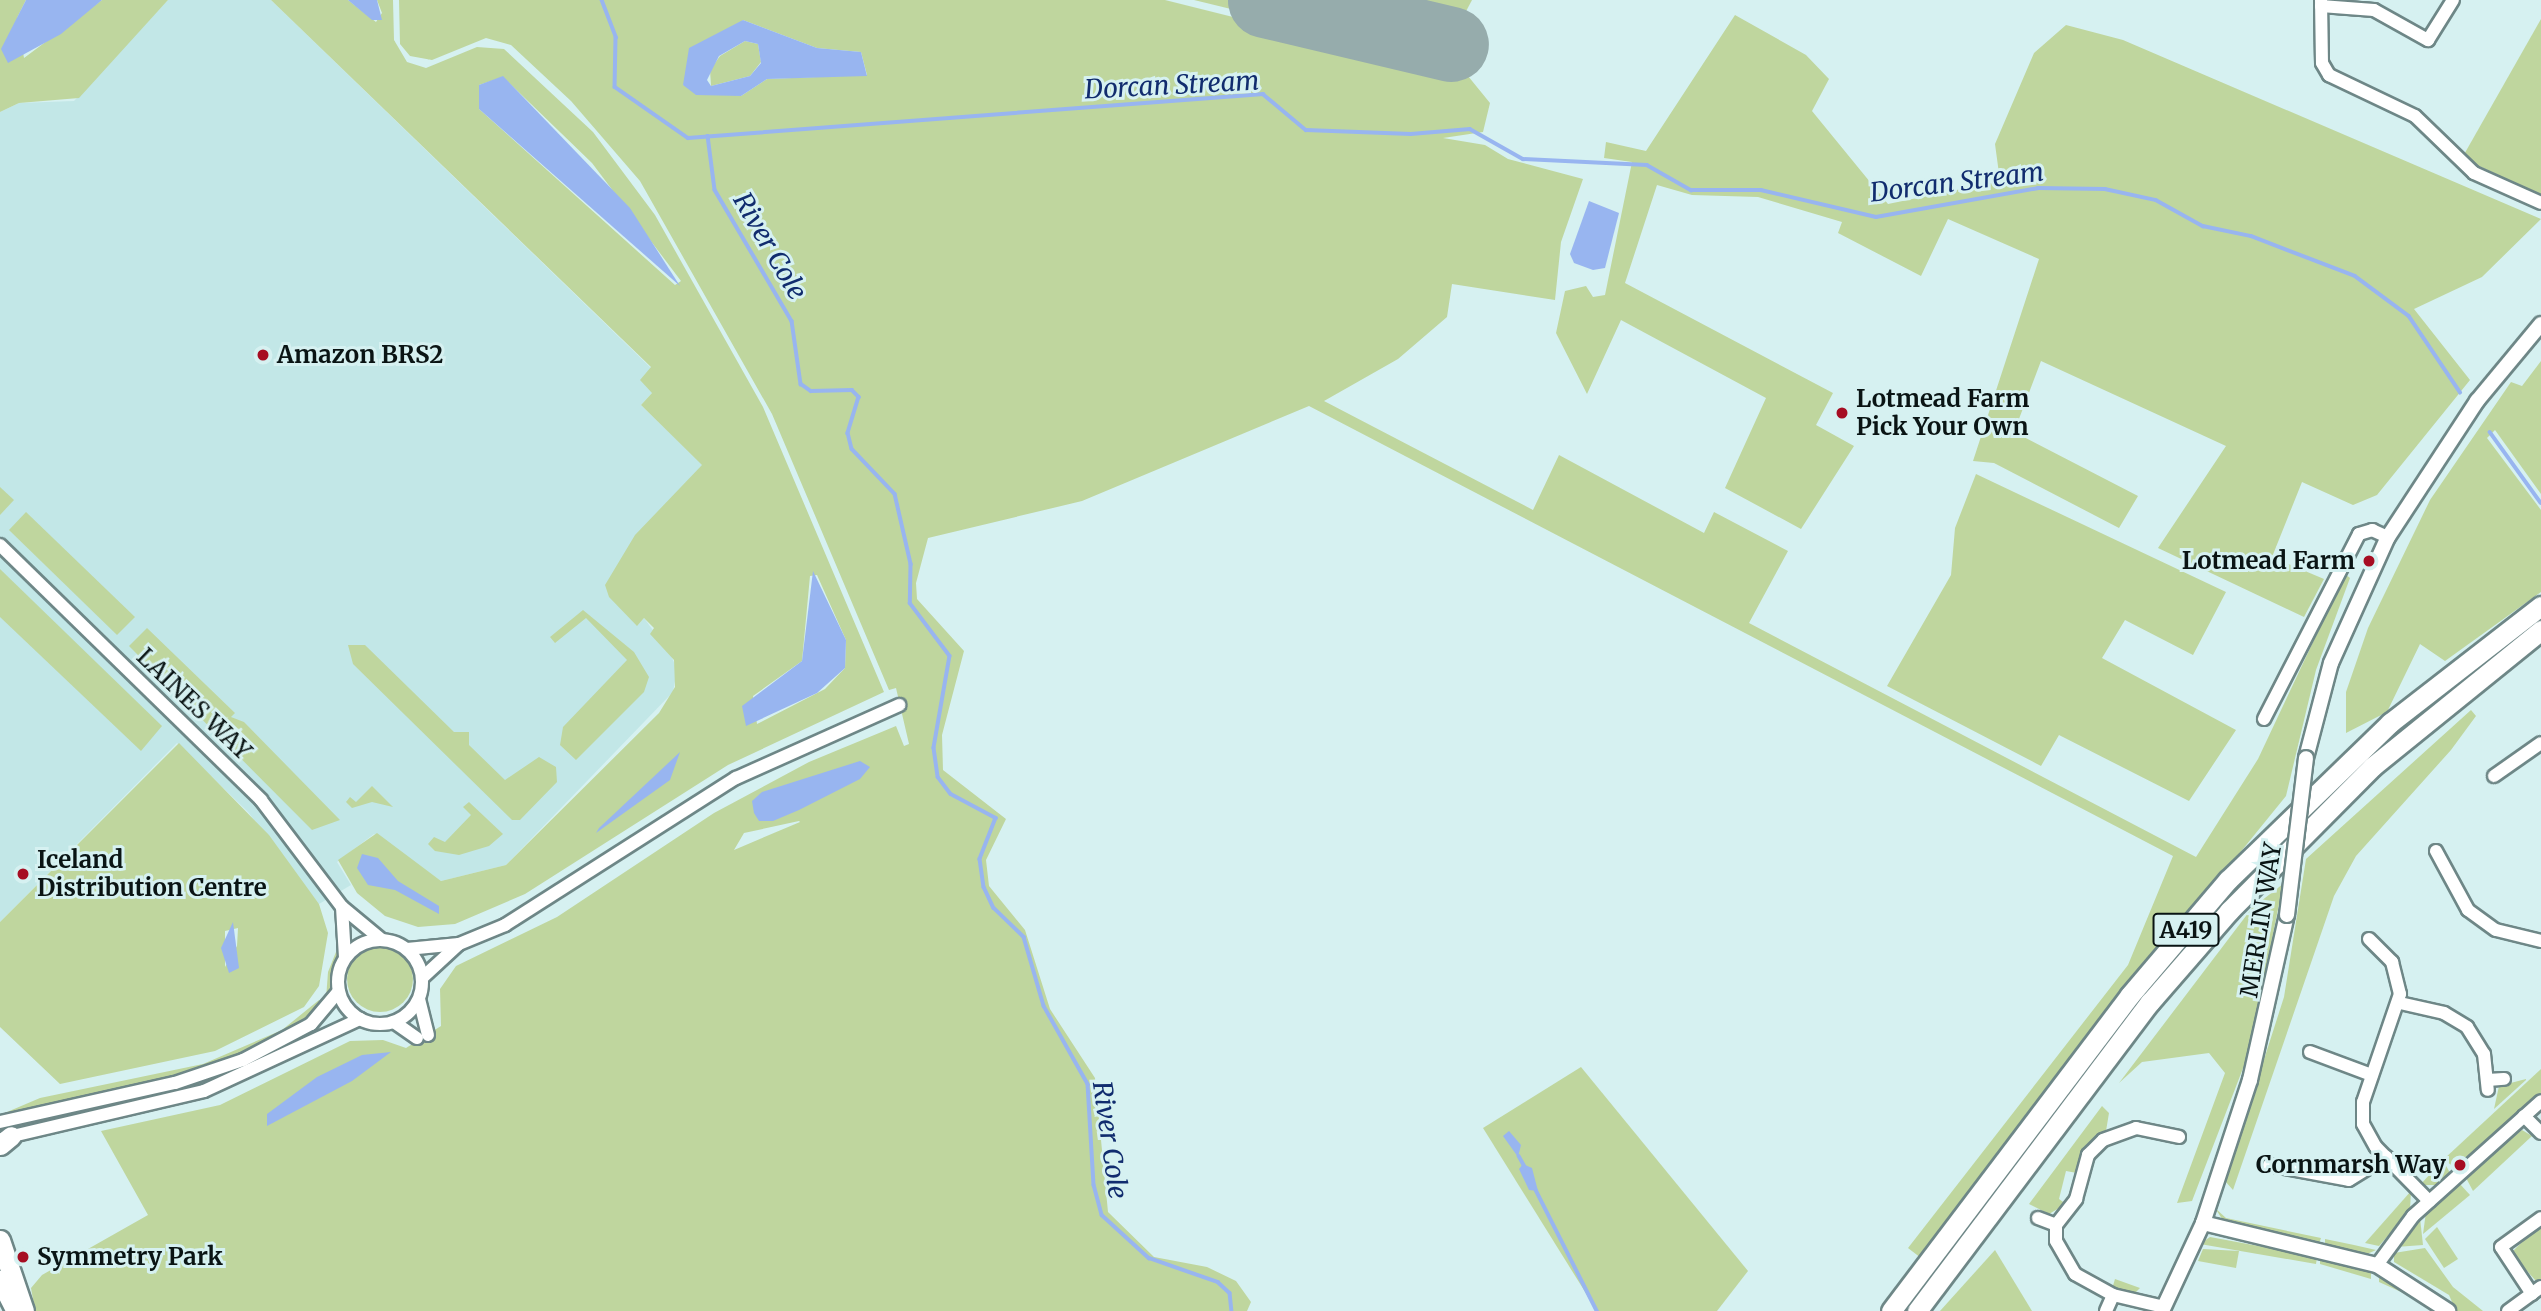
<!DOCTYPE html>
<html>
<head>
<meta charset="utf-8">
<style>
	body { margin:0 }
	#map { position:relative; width:2541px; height:1311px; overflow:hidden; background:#d6f1f1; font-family:Merriweather,serif }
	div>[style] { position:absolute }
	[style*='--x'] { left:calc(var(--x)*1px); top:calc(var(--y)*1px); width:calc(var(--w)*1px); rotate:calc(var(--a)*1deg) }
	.built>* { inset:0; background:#c2e7e7 }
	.green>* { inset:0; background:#bfd69e }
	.round { border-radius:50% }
	.water>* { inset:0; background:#98b5f0 }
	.stream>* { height:3.5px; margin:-1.75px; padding:0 1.75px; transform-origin:1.75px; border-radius:1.75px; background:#98b5f0 }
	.runway>* { height:75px; margin:-37.5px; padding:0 37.5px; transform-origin:37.5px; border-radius:37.5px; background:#96acac }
	.roads { filter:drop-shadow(2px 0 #6e8787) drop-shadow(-2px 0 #6e8787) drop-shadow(0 2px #6e8787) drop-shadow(0 -2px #6e8787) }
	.minor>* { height:12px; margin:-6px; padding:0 6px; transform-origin:6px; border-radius:6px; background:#fff }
	.minor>.ring { margin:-6px; padding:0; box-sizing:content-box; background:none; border:12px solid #fff; border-radius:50% }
	.tertiary>* { height:14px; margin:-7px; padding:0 7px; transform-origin:7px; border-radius:7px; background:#fff }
	.trunk>* { height:19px; margin:-9.5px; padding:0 9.5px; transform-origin:9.5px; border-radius:9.5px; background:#fff }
	.bridges { filter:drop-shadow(2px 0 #6e8787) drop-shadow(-2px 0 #6e8787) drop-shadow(0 2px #6e8787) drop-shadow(0 -2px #6e8787) }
	.tertiary-bridge>* { height:14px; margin:-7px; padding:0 7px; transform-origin:7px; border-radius:7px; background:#fff }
	.dots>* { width:19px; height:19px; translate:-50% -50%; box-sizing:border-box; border:4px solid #d6f1f1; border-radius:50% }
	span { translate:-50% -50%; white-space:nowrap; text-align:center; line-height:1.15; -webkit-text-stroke:6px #d6f1f1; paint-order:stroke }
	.shield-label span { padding:2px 5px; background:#d6f1f1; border:2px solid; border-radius:5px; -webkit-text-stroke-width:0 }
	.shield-label { font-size:23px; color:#0a1414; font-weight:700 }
	.poi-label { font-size:24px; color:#0a1414; font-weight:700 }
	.left { translate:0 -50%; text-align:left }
	.right { translate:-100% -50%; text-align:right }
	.street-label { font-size:24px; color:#0a1414 }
	.water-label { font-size:26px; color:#112c6e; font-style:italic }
</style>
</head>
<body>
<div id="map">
	<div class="built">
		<div style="clip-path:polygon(168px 0,271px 0,651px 368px,652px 393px,641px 405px,728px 490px,638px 625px,644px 618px,671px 655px,677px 670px,673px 692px,506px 865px,441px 881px,374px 834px,337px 862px,351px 885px,319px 904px,248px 812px,177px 743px,0 922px,0 112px,19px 103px,74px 101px)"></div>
	</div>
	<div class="green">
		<div style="clip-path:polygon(0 0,26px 0,17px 18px,24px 58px,102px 0,168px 0,79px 98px,19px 103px,0 112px)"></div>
		<div style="clip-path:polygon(evenodd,271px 0,348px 0,376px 22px,382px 13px,377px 0,393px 0,394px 40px,407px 62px,426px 68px,477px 47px,504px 49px,593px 132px,655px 215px,763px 407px,884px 692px,728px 765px,525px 894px,455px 924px,418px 927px,385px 916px,357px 893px,338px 860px,377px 833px,441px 881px,506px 865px,659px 713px,675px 687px,674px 660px,650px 634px,654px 628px,644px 618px,637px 626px,609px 597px,605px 585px,635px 535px,702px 465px,641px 405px,652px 393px,640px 380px,651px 367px,271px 0,503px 77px,592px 163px,681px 281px,675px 285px,479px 109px,479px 85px,503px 77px,271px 0,817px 575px,846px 640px,845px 668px,825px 689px,757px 724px,753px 696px,802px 661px,810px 576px,817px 575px)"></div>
		<div style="clip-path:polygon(evenodd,399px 0,1165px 0,1468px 76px,1490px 103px,1483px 132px,1443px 138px,1485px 145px,1508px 159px,1583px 179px,1561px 242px,1555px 300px,1452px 284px,1447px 317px,1398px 359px,1324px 401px,1533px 510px,1559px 455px,1704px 533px,1714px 512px,1788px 551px,1749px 623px,2196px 857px,2258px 759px,2345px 574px,2350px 578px,2316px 670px,2286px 796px,2030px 1111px,1921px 1258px,1908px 1248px,2128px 965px,2173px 856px,1309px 406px,1082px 501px,928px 538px,916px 583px,917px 599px,964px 651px,942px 735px,943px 770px,1006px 819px,986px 860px,989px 886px,1025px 930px,1050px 1009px,1095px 1078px,1108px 1212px,1154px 1257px,1207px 1267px,1236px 1281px,1251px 1302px,1247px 1311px,35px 1311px,31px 1288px,42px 1275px,148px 1215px,101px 1131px,220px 1105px,350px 1041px,383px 1040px,406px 1048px,441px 1026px,440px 989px,456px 966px,557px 917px,714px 813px,809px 762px,896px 726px,904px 746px,909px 744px,896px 688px,889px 690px,772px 414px,640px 181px,571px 101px,511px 45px,486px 38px,432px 60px,410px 56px,400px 44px,399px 0,743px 20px,817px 48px,861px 52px,867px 75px,767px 79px,741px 96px,683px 85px,743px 20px,399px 0,799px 821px,800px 822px,734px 850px,744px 833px,799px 821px)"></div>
		<div style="clip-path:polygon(1194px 0,1326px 0,1459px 34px,1468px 49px,1458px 62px,1444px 61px)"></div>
		<div style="clip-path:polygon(1347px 0,1472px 0,1463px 17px,1446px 25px)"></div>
		<div style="clip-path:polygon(1735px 15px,1806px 55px,1829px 79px,1812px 111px,1888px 204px,2000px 181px,1995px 144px,2034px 53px,2066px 25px,2123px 40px,2541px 219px,2482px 277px,2414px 309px,2470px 380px,2377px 495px,2353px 505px,2302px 482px,2272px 557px,2324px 579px,2304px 617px,2158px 548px,2226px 446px,2041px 361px,2014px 432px,2138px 496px,2119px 528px,1994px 463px,1973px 461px,2039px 259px,1948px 219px,1921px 276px,1838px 233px,1842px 222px,1758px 197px,1692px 195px,1657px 185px,1625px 283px,1833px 393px,1816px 425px,1854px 446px,1801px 529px,1725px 488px,1766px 398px,1621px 320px,1587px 394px,1556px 333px,1565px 291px,1586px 286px,1593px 297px,1605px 295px,1632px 162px,1604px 158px,1606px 142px,1646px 151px)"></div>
		<div style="clip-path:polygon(2541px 19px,2541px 195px,2462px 158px)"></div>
		<div style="clip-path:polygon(745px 41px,758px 44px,761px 62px,750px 76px,711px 86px,710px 70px,720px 56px)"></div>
		<div style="clip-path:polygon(2541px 361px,2541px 494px,2495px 430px,2487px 438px,2541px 510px,2541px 592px,2445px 661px,2420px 644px,2387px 712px,2346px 733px,2346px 692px,2368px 628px,2430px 500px,2511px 382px,2522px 386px)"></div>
		<div style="clip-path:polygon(1976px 474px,2226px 592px,2193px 655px,2125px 620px,2102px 658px,2236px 730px,2189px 801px,2059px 735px,2041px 766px,1887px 686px,1951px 575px,1955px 528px)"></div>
		<div style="clip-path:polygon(0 487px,14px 500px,0 515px)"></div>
		<div style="clip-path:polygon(26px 512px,135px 617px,117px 635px,9px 530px)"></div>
		<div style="clip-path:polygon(0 569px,162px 726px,141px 751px,0 617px)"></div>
		<div style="clip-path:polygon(583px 610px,634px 652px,649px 677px,644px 692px,576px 760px,560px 745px,563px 727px,627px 660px,586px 618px,555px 643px,550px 637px)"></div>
		<div style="clip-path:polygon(147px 628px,235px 713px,231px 717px,244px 722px,340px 820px,312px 830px,129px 646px)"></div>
		<div style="clip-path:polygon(348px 645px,365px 645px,454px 732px,469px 732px,469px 745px,505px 780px,539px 757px,556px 767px,557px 782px,520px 820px,512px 820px,353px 664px)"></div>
		<div style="clip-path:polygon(2471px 710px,2476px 716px,2451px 750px,2356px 856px,2334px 896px,2233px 1190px,2225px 1181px,2284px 997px,2306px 859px)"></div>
		<div style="clip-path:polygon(evenodd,179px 743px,269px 835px,319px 904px,328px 933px,319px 986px,304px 1007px,215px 1051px,60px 1084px,0 1027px,0 922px,179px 743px,238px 928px,237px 946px,225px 967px,225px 931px,238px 928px)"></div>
		<div style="clip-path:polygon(372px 786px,393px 807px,372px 802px,352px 808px,346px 802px,350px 797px,356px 802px)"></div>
		<div style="clip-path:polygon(469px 802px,503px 834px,489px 846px,459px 855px,435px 851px,428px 844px,434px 837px,445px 842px,471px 815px,463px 807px)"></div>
		<div style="clip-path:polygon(2283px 884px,2250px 1050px,2192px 1201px,2177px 1203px,2225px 1073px,2209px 1053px,2142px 1062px,2119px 1083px,2252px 908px)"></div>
		<div style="clip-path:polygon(340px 942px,330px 991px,326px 999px,328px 972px)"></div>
		<div class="round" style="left:347px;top:946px;width:66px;height:66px"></div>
		<div style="clip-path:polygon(319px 1000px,322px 1004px,301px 1024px,236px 1057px,194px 1072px,0 1115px,40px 1098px,203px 1064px,282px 1030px)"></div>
		<div style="clip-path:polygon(1581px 1067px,1748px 1271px,1717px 1311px,1597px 1311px,1483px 1128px)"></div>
		<div style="clip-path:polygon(2541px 1069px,2541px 1093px,2478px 1150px,2451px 1165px,2444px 1159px)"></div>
		<div style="clip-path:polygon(2526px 1079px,2526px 1080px,2494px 1109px,2499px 1086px)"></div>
		<div style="clip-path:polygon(2102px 1106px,2109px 1113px,2106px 1131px,2083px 1149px,2077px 1173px,2066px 1171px,2059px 1199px,2066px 1204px,2049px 1214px,2029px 1204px)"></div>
		<div style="clip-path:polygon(2522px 1130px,2532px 1136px,2473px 1191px,2465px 1176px)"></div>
		<div style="clip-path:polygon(2443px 1160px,2450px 1173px,2436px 1185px,2420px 1185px)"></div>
		<div style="clip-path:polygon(2459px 1183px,2470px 1195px,2423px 1234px,2426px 1212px)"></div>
		<div style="clip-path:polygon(2411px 1191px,2410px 1210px,2379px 1246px,2365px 1243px)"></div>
		<div style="clip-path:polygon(2215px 1208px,2226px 1218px,2321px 1238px,2319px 1244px,2226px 1225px)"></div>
		<div style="clip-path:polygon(2420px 1218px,2423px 1245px,2396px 1247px,2414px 1223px)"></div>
		<div style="clip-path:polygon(2541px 1223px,2541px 1280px,2536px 1281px,2511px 1253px)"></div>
		<div style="clip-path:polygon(2437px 1227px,2458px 1259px,2444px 1268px,2425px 1239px)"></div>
		<div style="clip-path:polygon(2210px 1237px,2317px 1257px,2316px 1264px,2200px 1244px)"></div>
		<div style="clip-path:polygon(2325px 1239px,2354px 1245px,2376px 1250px,2365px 1255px,2325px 1246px)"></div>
		<div style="clip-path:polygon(2425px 1248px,2453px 1287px,2483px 1311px,2456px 1311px,2449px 1295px,2394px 1262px,2394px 1253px)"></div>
		<div style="clip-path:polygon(2203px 1249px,2239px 1251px,2236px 1268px,2198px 1261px)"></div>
		<div style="clip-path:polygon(1995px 1250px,2032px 1311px,1940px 1311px)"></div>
		<div style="clip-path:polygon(2320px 1257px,2371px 1271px,2371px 1279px,2320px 1264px)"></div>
		<div style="clip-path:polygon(2379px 1274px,2419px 1300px,2379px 1282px)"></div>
		<div style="clip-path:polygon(2115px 1279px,2140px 1288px,2134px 1294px,2112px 1289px)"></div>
	</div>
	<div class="water">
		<div style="clip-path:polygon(26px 0,102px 0,61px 34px,8px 63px,1px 49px)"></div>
		<div style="clip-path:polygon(348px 0,377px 0,382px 20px,372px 20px)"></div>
		<div style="clip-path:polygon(evenodd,743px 20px,817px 48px,861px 52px,867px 76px,767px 79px,741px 96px,696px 95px,683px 85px,689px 48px,743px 20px,745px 41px,758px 44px,761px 63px,750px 76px,711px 86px,707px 80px,719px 56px,745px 41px)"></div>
		<div style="clip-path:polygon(503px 76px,630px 208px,680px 286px,479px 109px,479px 85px)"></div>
		<div style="clip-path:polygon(1589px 201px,1619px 213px,1605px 268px,1593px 270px,1574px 263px,1570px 254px)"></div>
		<div style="clip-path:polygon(813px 571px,846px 640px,845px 668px,817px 693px,746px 726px,742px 706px,802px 661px)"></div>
		<div style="clip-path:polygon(680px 752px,670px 780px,596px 833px,599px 828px)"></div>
		<div style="clip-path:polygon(860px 761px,870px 767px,860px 779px,799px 810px,773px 821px,759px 821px,754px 813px,752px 801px,762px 792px)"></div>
		<div style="clip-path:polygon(362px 854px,378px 858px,398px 881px,439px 906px,439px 914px,395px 890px,368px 885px,357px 868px)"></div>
		<div style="clip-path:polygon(233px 922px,239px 968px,229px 973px,221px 948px)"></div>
		<div style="clip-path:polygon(391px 1052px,352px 1081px,267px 1126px,267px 1114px,317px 1077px,362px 1055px)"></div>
		<div style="clip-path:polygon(1509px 1131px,1521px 1145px,1518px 1157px,1503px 1136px)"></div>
		<div style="clip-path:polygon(1523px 1164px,1532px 1168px,1538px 1191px,1529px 1190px,1519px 1169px)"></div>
	</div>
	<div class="stream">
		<div style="--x:602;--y:0;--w:40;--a:69"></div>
		<div style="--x:616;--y:37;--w:50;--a:91.1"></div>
		<div style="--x:615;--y:87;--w:89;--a:34.9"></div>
		<div style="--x:688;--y:138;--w:577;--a:-4.38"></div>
		<div style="--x:1263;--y:94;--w:56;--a:39.9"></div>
		<div style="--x:1306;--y:130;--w:105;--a:2.2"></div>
		<div style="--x:1411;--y:134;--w:59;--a:-4.8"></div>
		<div style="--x:1470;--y:129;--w:61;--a:29.5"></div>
		<div style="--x:1523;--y:159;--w:124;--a:2.8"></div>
		<div style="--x:1647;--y:165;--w:51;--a:29.6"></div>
		<div style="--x:1691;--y:190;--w:70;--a:0"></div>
		<div style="--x:1761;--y:190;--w:118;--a:13.2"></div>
		<div style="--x:1876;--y:217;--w:165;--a:-10.1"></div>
		<div style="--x:2038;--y:188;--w:67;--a:0.9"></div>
		<div style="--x:2105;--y:189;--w:52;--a:12.2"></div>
		<div style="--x:2156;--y:200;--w:54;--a:29"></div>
		<div style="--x:2203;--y:226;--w:49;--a:11.8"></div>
		<div style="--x:2251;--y:236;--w:111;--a:21"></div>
		<div style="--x:2355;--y:276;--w:67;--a:36.5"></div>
		<div style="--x:2409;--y:316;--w:92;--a:56.1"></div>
		<div style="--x:708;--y:136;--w:54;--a:82.6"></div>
		<div style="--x:715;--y:190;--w:152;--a:59.6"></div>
		<div style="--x:792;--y:321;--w:64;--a:81.9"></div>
		<div style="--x:801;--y:384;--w:12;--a:35"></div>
		<div style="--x:811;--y:391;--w:41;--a:-1.4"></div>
		<div style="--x:852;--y:390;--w:10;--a:45"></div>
		<div style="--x:859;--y:397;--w:38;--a:107"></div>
		<div style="--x:848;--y:433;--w:16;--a:76"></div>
		<div style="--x:852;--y:449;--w:62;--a:46.3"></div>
		<div style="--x:895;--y:494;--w:72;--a:77.1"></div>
		<div style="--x:911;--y:564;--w:39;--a:91"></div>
		<div style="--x:910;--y:603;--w:66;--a:53"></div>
		<div style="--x:950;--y:656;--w:93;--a:99.9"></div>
		<div style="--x:934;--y:748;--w:29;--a:82"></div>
		<div style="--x:938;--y:777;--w:21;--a:53"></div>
		<div style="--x:951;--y:794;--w:51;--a:28.1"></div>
		<div style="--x:996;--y:818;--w:44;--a:111.3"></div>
		<div style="--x:980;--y:859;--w:28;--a:82"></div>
		<div style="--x:984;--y:887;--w:23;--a:65"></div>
		<div style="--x:994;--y:908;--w:42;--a:44"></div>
		<div style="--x:1024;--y:937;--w:72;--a:73.8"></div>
		<div style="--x:1044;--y:1006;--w:90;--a:60.6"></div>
		<div style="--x:1088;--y:1084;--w:101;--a:86.6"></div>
		<div style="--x:1094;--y:1185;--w:31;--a:75"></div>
		<div style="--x:1102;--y:1215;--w:64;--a:42.5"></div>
		<div style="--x:1149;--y:1258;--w:73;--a:19.2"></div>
		<div style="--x:1218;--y:1282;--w:16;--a:43"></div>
		<div style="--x:1230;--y:1293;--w:18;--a:84"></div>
		<div style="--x:2490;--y:432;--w:87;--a:54.3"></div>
		<div style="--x:1519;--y:1156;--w:13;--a:61"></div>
		<div style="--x:1536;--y:1190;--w:136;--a:63.2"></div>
	</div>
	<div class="runway">
		<div style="--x:1265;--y:0;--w:191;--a:13.3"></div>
	</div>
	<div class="roads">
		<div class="minor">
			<div style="--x:2321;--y:0;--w:63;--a:89.1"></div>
			<div style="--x:2322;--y:63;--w:14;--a:60"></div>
			<div style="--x:2329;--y:75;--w:95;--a:25.5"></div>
			<div style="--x:2415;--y:116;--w:82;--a:44"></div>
			<div style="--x:2474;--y:173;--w:73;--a:24.1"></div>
			<div style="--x:2321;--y:6;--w:53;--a:4.3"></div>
			<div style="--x:2374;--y:10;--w:62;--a:29.1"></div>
			<div style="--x:2428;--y:40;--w:47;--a:-58"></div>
			<div style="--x:0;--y:545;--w:365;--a:44.3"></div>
			<div style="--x:261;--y:800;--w:134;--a:52.9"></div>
			<div style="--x:342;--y:907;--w:52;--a:39.5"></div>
			<div style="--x:2264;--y:719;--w:208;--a:-62.8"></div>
			<div style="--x:2359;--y:534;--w:14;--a:-17"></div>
			<div style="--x:2372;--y:530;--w:17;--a:24"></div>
			<div style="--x:2494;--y:776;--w:57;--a:-35.1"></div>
			<div style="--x:2436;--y:851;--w:67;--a:61.5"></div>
			<div style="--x:2468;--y:910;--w:34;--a:36"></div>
			<div style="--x:2496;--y:930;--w:46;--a:13.7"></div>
			<div style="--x:342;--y:907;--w:51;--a:86.6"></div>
			<div style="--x:2369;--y:939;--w:33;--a:45"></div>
			<div style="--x:2392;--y:962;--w:33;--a:76"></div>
			<div style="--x:2400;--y:994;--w:114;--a:108.9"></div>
			<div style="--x:2363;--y:1102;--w:22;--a:90"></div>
			<div style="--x:2363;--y:1124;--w:26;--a:61"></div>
			<div style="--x:2376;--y:1147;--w:76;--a:45.5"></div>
			<div class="ring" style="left:338px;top:940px;width:72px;height:72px"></div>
			<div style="--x:407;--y:949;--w:52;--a:-5.5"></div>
			<div style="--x:459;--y:944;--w:50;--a:-22.4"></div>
			<div style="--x:505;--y:925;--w:274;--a:-32.5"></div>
			<div style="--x:736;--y:778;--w:179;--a:-24.1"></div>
			<div style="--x:422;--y:978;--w:50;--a:-42.6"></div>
			<div style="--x:419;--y:999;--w:37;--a:76"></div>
			<div style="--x:2400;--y:1003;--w:45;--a:12.8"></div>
			<div style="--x:2444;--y:1013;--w:27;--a:31"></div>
			<div style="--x:2467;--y:1027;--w:32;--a:58"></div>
			<div style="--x:2484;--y:1054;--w:36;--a:84"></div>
			<div style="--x:394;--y:1022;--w:28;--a:35"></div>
			<div style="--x:2310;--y:1052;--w:66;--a:20.4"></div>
			<div style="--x:2488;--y:1080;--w:16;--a:-4"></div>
			<div style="--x:2524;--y:1116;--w:24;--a:45"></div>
			<div style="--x:0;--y:1122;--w:179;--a:-12.6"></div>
			<div style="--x:175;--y:1083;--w:72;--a:-18.7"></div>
			<div style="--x:243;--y:1060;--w:77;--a:-27.9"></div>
			<div style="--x:311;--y:1024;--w:43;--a:-49.7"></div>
			<div style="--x:4;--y:1138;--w:205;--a:-13.2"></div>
			<div style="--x:204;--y:1091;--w:172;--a:-24.8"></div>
			<div style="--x:2269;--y:1165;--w:81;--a:10.6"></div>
			<div style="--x:2349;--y:1180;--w:44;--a:-31.9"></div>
			<div style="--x:2038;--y:1218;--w:19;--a:21"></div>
			<div style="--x:2377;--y:1265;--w:61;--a:-53.7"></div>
			<div style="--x:2413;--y:1216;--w:172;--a:-41.9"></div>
			<div style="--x:2532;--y:1294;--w:56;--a:-123.4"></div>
			<div style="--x:2501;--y:1247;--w:49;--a:-35.9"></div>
			<div style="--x:2113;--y:1295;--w:52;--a:13.2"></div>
			<div style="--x:2106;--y:1311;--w:17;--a:-66"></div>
			<div style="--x:2113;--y:1295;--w:43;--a:-151.1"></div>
			<div style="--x:2075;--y:1274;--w:38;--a:-120"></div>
			<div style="--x:2056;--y:1241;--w:16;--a:-90"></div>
			<div style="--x:2056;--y:1225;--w:33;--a:-52"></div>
			<div style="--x:2076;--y:1199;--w:46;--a:-74.7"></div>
			<div style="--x:2088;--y:1155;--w:21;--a:-45"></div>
			<div style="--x:2103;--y:1140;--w:35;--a:-20"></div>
			<div style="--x:2136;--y:1128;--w:44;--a:11.8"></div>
			<div style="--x:2508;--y:1311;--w:41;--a:-36"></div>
		</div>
		<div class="tertiary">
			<div style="--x:2306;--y:758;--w:98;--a:-75.3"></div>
			<div style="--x:2331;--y:663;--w:138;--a:-65.7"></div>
			<div style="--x:2388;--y:537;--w:163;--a:-56.8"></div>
			<div style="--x:2477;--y:401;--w:100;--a:-50.3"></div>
			<div style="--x:2203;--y:1223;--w:179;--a:13.6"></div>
			<div style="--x:2377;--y:1265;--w:85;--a:32.9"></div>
			<div style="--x:2162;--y:1311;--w:97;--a:-65"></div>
			<div style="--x:2203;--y:1223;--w:151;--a:-71.8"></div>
			<div style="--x:2250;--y:1080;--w:169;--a:-77.4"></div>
		</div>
		<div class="trunk">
			<div style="--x:0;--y:1145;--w:14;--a:-39"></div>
			<div style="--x:0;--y:1240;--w:75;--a:71.3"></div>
			<div style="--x:0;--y:1280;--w:34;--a:63"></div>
			<div style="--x:1891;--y:1311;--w:396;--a:-52.9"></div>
			<div style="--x:2130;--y:995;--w:151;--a:-49.6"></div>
			<div style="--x:2228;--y:880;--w:226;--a:-44.1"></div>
			<div style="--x:2390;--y:723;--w:191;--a:-37.8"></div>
			<div style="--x:1917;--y:1311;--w:387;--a:-53"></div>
			<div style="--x:2150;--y:1002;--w:121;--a:-49"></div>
			<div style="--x:2229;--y:911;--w:203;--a:-45.2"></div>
			<div style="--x:2372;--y:767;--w:218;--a:-39"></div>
		</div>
	</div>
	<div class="bridges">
		<div class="tertiary-bridge">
			<div style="--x:2287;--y:915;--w:158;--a:-83.1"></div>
		</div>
	</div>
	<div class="dots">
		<div style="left:263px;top:355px;background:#a60d22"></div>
		<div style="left:1842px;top:413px;background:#a60d22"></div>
		<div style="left:2369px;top:561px;background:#a60d22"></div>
		<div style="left:23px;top:874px;background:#a60d22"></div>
		<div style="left:2460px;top:1165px;background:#a60d22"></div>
		<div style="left:23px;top:1257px;background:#a60d22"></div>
	</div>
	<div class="shield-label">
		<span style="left:2186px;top:930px">A419</span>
	</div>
	<div class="poi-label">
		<span class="left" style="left:277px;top:355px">Amazon BRS2</span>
		<span class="left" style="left:1856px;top:413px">Lotmead Farm<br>Pick Your Own</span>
		<span class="right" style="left:2355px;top:561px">Lotmead Farm</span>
		<span class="left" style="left:37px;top:874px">Iceland<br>Distribution Centre</span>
		<span class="right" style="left:2446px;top:1165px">Cornmarsh Way</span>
		<span class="left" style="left:37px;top:1257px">Symmetry Park</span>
	</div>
	<div class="street-label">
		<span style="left:194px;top:704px;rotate:44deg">LAINES WAY</span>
		<span style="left:2261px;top:920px;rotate:-81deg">MERLIN WAY</span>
	</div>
	<div class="water-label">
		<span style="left:1172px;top:85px;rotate:-3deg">Dorcan Stream</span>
		<span style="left:1957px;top:182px;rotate:-7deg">Dorcan Stream</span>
		<span style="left:770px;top:246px;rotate:60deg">River Cole</span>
		<span style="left:1110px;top:1140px;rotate:82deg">River Cole</span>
	</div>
</div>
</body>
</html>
